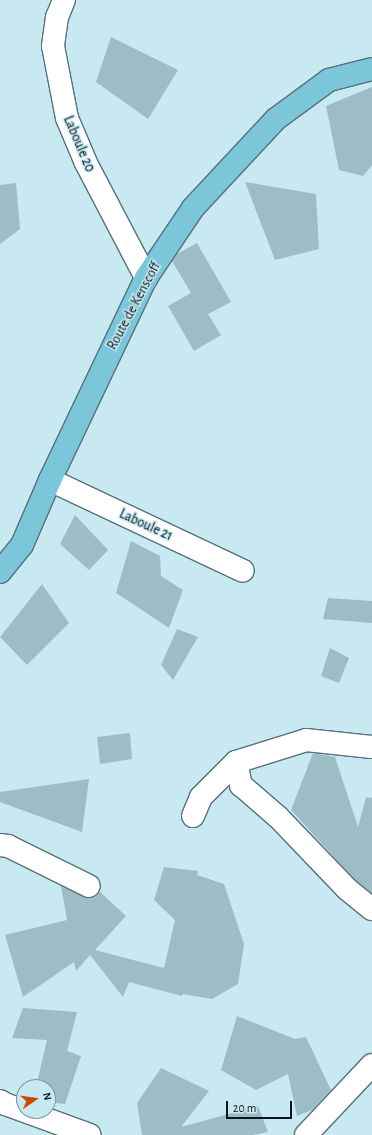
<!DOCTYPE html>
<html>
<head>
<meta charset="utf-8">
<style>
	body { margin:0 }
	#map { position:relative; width:372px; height:1135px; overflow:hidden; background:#c8e8f2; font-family:"Alegreya Sans",sans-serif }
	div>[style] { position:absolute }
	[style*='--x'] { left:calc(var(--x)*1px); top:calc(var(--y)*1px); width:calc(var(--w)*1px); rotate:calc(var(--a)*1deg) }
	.building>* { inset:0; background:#9dbcc6 }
	.roads { filter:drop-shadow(1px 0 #56727b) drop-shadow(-1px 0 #56727b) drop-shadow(0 1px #56727b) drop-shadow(0 -1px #56727b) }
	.minor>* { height:22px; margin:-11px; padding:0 11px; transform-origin:11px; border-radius:11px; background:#fff }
	.major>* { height:22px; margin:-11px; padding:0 11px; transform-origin:11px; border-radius:11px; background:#7bc6d9 }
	span { translate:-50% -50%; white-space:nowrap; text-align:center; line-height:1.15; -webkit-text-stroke:3px #c8e8f2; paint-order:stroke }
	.street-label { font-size:14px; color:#0b171a }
	.north { position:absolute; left:16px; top:1079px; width:40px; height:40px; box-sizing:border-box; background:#c8e8f2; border:1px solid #7c949c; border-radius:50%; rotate:77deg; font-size:11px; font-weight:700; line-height:16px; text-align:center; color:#0b171a }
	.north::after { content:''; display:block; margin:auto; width:14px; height:18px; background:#cd4801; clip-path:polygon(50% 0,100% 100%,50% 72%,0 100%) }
	.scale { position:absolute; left:226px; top:1101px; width:66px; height:18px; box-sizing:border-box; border:2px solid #0b171a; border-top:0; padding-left:5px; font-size:12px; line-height:14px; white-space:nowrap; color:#0b171a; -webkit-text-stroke:3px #c8e8f2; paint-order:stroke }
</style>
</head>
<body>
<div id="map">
	<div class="building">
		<div style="clip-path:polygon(111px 37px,178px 70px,148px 119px,96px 82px)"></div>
		<div style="clip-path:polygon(372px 87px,372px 165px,363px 176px,339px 170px,326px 106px)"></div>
		<div style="clip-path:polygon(245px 182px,316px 194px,319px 249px,275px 260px)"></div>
		<div style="clip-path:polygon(16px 183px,20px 229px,0 244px,0 185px)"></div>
		<div style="clip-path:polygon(197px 243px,231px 302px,208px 314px,221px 335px,194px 351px,168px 306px,191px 293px,172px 261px,177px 254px)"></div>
		<div style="clip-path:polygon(75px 515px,108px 550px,89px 570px,60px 544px)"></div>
		<div style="clip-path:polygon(131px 541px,160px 556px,161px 576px,183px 590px,169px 628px,116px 593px)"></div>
		<div style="clip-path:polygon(42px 584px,69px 623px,27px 665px,0 637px)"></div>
		<div style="clip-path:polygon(328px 598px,372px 601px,372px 623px,323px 619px)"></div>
		<div style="clip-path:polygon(177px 629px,198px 637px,173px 680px,161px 665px)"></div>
		<div style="clip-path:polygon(330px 648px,349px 658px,339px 683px,321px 676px)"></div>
		<div style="clip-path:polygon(130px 733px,132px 759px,100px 764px,97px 737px)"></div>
		<div style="clip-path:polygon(313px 753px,335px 757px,358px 827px,366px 797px,372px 798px,372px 893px,355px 880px,291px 810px)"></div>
		<div style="clip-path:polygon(89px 779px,82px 832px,0 802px,0 792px)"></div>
		<div style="clip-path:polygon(164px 867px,198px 871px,197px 875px,224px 884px,244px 944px,238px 984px,212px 999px,183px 994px,182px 996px,129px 982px,123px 997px,90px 955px,76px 971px,74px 962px,23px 997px,5px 935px,67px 920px,61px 886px,89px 898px,96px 897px,100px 892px,126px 916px,95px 950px,164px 968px,175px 920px,154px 900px)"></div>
		<div style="clip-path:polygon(23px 1008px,77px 1012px,67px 1051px,81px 1056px,65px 1104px,48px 1102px,48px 1087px,36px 1087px,47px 1040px,12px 1038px)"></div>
		<div style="clip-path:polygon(237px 1016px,295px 1039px,306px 1037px,331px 1090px,312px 1110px,297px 1116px,288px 1074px,256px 1090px,221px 1070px)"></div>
		<div style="clip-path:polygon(161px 1068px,209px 1091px,181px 1127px,258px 1106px,268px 1132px,252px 1135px,142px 1135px,137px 1103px)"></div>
	</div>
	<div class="roads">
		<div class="minor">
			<div style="--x:64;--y:0;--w:18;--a:112"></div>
			<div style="--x:57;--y:17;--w:29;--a:98"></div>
			<div style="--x:53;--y:46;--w:73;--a:79"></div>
			<div style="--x:67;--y:118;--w:49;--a:67.1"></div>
			<div style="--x:86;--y:163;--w:130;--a:62.4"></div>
			<div style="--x:50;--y:480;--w:213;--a:25.2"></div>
			<div style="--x:236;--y:762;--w:24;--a:78"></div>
			<div style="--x:241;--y:785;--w:49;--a:40.9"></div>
			<div style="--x:278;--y:817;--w:100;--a:46.2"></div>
			<div style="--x:347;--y:889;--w:32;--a:39"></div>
			<div style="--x:193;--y:816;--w:21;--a:-67"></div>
			<div style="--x:201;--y:797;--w:49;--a:-45"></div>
			<div style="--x:236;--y:762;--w:73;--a:-17.4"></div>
			<div style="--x:306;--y:740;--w:66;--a:6.1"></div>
			<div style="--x:0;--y:845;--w:8;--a:7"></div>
			<div style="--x:8;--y:846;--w:90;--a:26.3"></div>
			<div style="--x:0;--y:1101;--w:6;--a:31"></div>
			<div style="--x:5;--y:1104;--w:90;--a:20"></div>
			<div style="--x:306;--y:1135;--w:96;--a:-46.7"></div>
		</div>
		<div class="major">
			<div style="--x:0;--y:572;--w:35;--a:-51"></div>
			<div style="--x:22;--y:545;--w:71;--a:-66.7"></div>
			<div style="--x:50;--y:480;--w:224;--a:-64.6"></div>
			<div style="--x:146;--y:278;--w:84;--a:-56.1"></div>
			<div style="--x:193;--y:208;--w:122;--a:-47"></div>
			<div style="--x:276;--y:119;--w:66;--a:-36.3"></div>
			<div style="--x:329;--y:80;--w:44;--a:-14.3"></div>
		</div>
	</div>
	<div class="street-label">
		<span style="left:79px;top:144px;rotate:67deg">Laboule 20</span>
		<span style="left:134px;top:306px;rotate:-62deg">Route de Kenscoff</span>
		<span style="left:146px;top:525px;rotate:25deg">Laboule 21</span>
	</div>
	<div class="north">N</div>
	<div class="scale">20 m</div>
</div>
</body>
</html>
